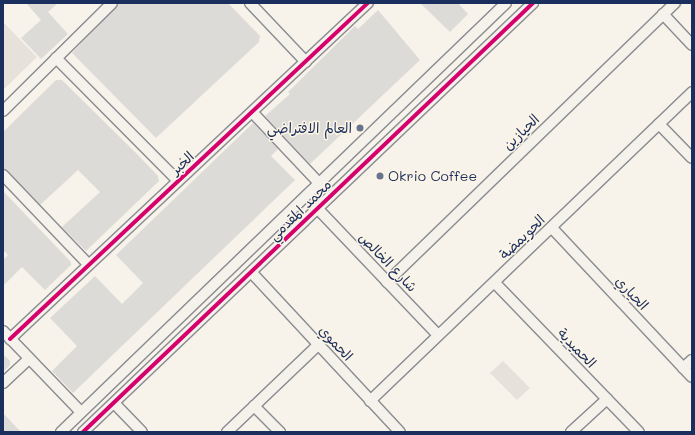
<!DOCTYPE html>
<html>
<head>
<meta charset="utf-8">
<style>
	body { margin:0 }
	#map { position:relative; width:695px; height:435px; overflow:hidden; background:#f7f3ea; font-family:Mali,"Playpen Sans Arabic",sans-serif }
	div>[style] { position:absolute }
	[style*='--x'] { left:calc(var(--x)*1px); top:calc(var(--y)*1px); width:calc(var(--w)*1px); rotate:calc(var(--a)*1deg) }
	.green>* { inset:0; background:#e6e2db }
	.building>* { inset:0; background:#dddbd7 }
	.roads { filter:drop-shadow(1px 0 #8a8c91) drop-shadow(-1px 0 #8a8c91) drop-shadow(0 1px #8a8c91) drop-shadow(0 -1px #8a8c91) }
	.minor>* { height:10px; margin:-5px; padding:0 5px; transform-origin:5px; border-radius:5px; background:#f5f2ec }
	.cycleway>* { height:4px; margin:-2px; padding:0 2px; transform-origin:2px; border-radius:2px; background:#d6006c }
	.dots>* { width:11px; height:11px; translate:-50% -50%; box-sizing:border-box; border:2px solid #fcf5e5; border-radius:50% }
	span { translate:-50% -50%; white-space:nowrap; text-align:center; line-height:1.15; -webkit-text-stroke:3px #fcf5e5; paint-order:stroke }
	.poi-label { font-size:14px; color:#1b2f5e }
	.right { translate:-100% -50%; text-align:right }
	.left { translate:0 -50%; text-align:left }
	.street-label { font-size:14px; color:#1b2f5e }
	.frame { position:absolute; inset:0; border:4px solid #1b2f5e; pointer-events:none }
</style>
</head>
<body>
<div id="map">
	<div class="green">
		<div style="clip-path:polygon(3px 22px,37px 57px,3px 90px)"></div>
		<div style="clip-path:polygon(503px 361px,530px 388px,517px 400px,490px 373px)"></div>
	</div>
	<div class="building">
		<div style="clip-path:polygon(26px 3px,58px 3px,48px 12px,68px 34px,41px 59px,21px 38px,41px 20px)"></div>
		<div style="clip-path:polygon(118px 3px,228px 3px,260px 36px,259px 42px,156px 138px,72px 53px)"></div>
		<div style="clip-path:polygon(420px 3px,458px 3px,468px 14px,450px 32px)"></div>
		<div style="clip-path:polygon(378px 10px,420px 60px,310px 164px,265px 116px,290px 94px,288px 92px,355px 26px,358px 29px)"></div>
		<div style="clip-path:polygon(56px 80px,62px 80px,138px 155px,158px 176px,159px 181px,86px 251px,62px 227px,100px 192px,78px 170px,40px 205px,3px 169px,3px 132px)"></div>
		<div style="clip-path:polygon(253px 123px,278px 149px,271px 156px,295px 180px,73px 393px,52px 371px,77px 346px,50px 318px,95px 276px,122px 304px,143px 283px,116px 255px)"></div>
		<div style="clip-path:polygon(3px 191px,71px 262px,71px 265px,45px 290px,22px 267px,3px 286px,3px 260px,8px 255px,3px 250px)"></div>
		<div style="clip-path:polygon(3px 354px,10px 361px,10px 365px,3px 372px)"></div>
		<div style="clip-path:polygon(3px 413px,21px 432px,3px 432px)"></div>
	</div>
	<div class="roads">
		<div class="minor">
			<div style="--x:250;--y:3;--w:81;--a:46.5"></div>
			<div style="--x:663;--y:14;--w:42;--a:46.9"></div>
			<div style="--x:56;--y:58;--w:173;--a:45.2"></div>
			<div style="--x:3;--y:111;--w:153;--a:-44.7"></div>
			<div style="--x:253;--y:113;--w:98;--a:46.7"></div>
			<div style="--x:659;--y:124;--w:47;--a:45.9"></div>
			<div style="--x:3;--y:175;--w:123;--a:46.3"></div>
			<div style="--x:317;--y:208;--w:175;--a:46.4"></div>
			<div style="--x:552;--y:228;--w:204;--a:46.8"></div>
			<div style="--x:252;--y:273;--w:217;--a:47.1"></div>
			<div style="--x:387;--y:282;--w:401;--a:-44.1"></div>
			<div style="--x:495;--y:283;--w:207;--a:46"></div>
			<div style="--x:3;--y:331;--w:112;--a:46.1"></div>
			<div style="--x:10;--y:339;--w:491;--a:-43.2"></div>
			<div style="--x:683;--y:368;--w:12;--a:-42"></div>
			<div style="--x:3;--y:383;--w:35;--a:-43"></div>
			<div style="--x:370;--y:401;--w:446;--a:-43.8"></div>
			<div style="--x:114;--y:403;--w:40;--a:46"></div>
			<div style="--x:254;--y:406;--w:37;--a:45"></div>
			<div style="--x:61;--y:432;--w:618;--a:-43.95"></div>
			<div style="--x:83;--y:432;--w:622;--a:-43.63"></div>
			<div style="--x:227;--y:432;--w:126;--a:-43.7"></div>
			<div style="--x:571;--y:432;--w:49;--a:-42.5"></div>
		</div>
	</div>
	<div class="cycleway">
		<div style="--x:10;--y:339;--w:491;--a:-43.2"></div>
		<div style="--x:83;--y:432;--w:622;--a:-43.63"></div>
	</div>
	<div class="dots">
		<div style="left:360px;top:128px;background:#68748f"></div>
		<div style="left:380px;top:176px;background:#68748f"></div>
	</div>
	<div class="poi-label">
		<span class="right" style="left:352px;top:128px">العالم الافتراضي</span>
		<span class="left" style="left:388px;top:176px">Okrio Coffee</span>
	</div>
	<div class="street-label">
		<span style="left:521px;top:132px;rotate:-44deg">الحيازين</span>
		<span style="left:182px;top:163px;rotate:-43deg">الخبر</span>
		<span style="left:300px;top:210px;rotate:-44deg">محمد المقدمي</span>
		<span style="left:522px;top:237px;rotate:-44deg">الحويمضة</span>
		<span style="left:388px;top:262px;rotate:46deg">شارع الخالص</span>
		<span style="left:632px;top:293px;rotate:47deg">الحياري</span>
		<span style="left:336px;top:343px;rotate:47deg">الحموي</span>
		<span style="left:577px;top:348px;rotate:46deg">الحميدية</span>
	</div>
	<div class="frame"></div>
</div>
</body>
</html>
